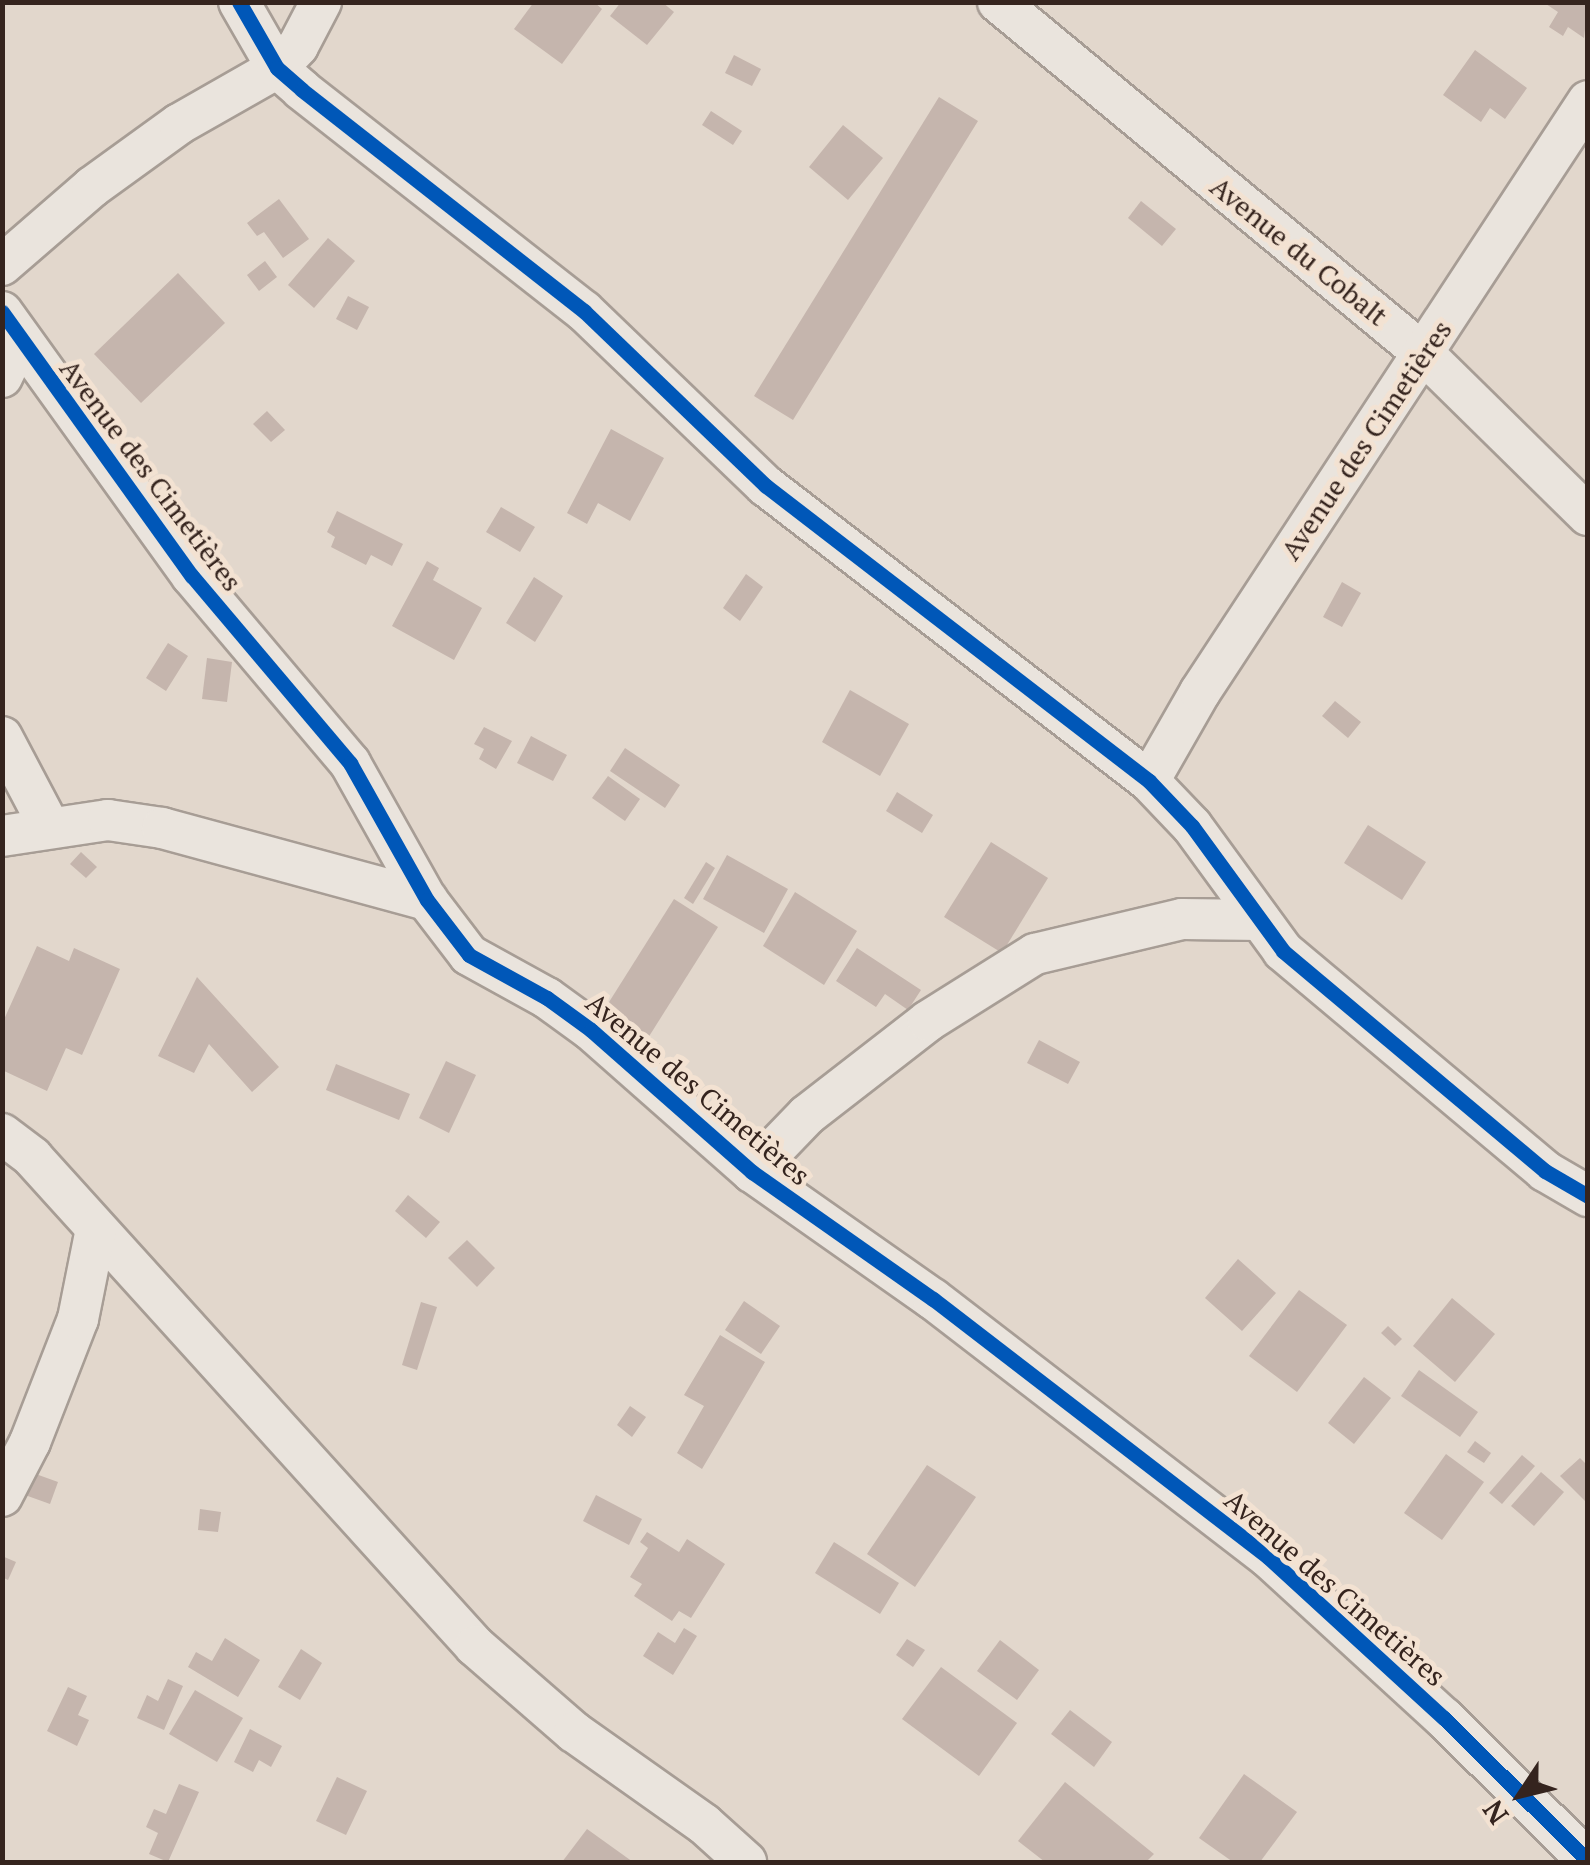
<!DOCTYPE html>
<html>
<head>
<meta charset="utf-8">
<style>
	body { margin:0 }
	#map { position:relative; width:1590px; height:1865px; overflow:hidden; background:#e2d7cc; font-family:"PT Serif",serif }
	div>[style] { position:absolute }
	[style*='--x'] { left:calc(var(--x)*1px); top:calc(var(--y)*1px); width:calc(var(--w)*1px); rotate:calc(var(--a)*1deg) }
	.building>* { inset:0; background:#c5b5ad }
	.roads { filter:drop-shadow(2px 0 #a79d95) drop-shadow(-2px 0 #a79d95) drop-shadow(0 2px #a79d95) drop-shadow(0 -2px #a79d95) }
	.street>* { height:40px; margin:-20px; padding:0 20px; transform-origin:20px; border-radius:20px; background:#eae4dd }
	.cycleway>* { height:15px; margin:-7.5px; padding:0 7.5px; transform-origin:7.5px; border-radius:7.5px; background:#0057b8 }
	span { translate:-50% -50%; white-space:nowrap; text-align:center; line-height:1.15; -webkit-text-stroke:10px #f3e2d2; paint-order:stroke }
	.street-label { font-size:28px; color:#35241e }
	.frame { position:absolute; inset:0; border:5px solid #35241e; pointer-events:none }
	.north { position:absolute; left:1470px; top:1745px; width:100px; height:100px; -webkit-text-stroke:8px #f3e2d2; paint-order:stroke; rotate:235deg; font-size:28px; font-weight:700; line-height:40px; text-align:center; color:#35241e }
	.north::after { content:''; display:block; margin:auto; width:35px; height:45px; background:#35241e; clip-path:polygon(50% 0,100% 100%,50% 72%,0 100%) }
</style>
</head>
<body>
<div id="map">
	<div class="building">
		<div style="clip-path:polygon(534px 2px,594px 2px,602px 9px,562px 64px,514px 29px)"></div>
		<div style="clip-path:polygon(621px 2px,662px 2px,674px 12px,647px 45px,610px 16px)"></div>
		<div style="clip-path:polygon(1543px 2px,1588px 2px,1584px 38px,1568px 27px,1563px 36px,1549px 27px,1558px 12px)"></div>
		<div style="clip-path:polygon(1475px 50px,1527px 88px,1505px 119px,1490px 108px,1481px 122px,1443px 95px)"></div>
		<div style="clip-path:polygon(734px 55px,761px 69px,752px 86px,725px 73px)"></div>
		<div style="clip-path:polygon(939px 97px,978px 121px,793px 420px,754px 396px)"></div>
		<div style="clip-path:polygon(711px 111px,742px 131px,733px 145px,702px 125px)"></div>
		<div style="clip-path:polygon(843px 125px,883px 158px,848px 200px,809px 167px)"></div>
		<div style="clip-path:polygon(279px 199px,309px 239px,283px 258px,264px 232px,257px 236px,247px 223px)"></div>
		<div style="clip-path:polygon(1141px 201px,1176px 229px,1162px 246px,1128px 218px)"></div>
		<div style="clip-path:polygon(328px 238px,355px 261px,314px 308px,288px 285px)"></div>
		<div style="clip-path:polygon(265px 261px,277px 277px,259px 291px,247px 275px)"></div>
		<div style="clip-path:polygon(178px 273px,225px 323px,141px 403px,94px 354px)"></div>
		<div style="clip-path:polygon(348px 296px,369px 307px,357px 330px,336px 319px)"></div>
		<div style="clip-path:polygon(267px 411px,285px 430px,271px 442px,253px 424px)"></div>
		<div style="clip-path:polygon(611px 429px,664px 458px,630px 521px,598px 503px,587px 524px,567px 513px)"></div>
		<div style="clip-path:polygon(501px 507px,535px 527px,520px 552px,486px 532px)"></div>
		<div style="clip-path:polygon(337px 511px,403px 544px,392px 566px,371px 555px,366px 565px,331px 547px,335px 537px,327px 532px)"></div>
		<div style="clip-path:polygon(427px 561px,439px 568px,433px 580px,482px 608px,454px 660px,392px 626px)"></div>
		<div style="clip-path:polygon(746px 574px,763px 587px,740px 621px,723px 608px)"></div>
		<div style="clip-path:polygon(534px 577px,563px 596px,535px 642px,506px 623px)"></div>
		<div style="clip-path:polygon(1342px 582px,1361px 593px,1342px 627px,1323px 617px)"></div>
		<div style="clip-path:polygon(168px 643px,188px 656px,166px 691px,146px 678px)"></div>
		<div style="clip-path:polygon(207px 658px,232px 662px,227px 702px,202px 699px)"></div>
		<div style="clip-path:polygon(850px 690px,909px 724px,880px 776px,822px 742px)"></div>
		<div style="clip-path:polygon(1335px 701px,1361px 722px,1348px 738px,1322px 716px)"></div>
		<div style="clip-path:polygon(484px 727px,512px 741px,496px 769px,479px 759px,484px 749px,474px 744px)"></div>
		<div style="clip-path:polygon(531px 736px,567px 755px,553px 781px,517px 763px)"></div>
		<div style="clip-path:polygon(625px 748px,680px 785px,665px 808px,610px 771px)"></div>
		<div style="clip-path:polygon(608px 776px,640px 799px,625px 821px,592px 798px)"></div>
		<div style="clip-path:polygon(897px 792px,933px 815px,922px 833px,886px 811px)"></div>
		<div style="clip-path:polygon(1368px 825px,1426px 862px,1402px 900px,1344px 863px)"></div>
		<div style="clip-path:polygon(991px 842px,1048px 878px,1002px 953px,944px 917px)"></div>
		<div style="clip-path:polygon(81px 852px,97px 867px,86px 878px,70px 864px)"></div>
		<div style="clip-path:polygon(727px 855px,788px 889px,764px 933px,703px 899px)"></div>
		<div style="clip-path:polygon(706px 862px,715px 868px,693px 904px,684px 898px)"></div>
		<div style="clip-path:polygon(795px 892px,857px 931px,824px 985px,763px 946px)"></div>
		<div style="clip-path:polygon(674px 899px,718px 927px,648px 1038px,604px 1010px)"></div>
		<div style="clip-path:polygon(37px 946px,69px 961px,74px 948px,120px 969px,82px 1055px,66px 1048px,47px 1091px,2px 1070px,2px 1024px)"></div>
		<div style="clip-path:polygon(857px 948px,921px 990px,908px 1010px,885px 994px,876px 1007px,836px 981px)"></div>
		<div style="clip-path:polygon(197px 977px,279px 1067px,252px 1092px,209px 1044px,194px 1073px,158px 1056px)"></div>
		<div style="clip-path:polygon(1039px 1040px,1080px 1062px,1068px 1084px,1027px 1063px)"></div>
		<div style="clip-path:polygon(446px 1061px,476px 1075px,449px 1133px,419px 1118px)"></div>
		<div style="clip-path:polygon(336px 1064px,410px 1094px,399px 1120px,326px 1090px)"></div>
		<div style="clip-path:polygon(408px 1195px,440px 1222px,426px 1238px,395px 1211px)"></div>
		<div style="clip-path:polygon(467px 1240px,495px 1268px,477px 1287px,448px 1258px)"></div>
		<div style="clip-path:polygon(1238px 1259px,1276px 1293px,1242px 1331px,1205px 1298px)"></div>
		<div style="clip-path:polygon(1299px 1290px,1347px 1325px,1297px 1392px,1249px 1356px)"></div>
		<div style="clip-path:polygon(1452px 1298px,1495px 1334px,1455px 1382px,1413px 1346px)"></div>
		<div style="clip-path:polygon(744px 1301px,780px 1326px,761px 1354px,725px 1330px)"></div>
		<div style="clip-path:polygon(421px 1302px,437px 1307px,417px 1370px,402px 1365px)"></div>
		<div style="clip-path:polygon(1388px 1326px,1402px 1339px,1395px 1346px,1381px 1333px)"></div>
		<div style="clip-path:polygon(720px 1335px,765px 1362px,702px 1469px,677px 1453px,704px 1406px,684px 1395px)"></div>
		<div style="clip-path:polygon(1419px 1370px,1478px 1412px,1460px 1437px,1401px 1396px)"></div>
		<div style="clip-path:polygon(1364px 1377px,1391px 1398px,1354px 1444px,1328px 1423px)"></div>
		<div style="clip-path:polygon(630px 1406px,646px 1417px,632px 1437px,617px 1425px)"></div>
		<div style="clip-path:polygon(1475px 1441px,1491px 1453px,1484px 1463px,1467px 1452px)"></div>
		<div style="clip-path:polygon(1446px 1454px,1484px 1482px,1442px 1540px,1404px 1513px)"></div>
		<div style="clip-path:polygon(1522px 1455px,1535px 1466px,1502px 1504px,1489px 1493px)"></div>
		<div style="clip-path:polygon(1580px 1458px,1588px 1466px,1588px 1504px,1560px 1476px)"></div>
		<div style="clip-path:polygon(927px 1465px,976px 1497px,915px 1587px,867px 1554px)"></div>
		<div style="clip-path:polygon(1541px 1472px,1564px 1492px,1534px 1526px,1511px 1506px)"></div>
		<div style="clip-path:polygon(33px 1473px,58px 1482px,50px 1504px,25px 1495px)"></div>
		<div style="clip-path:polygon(596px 1495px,642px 1519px,629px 1545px,583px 1521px)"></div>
		<div style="clip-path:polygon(200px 1509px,221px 1512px,218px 1532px,198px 1530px)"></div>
		<div style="clip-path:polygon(647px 1532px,679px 1552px,687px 1539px,725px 1564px,691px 1618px,679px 1611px,672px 1621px,634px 1596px,642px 1584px,630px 1577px,648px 1548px,640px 1542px)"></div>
		<div style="clip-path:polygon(834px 1542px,899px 1583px,880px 1614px,815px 1573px)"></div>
		<div style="clip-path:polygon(2px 1556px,16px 1562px,8px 1580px,2px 1577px)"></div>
		<div style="clip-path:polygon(684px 1628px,697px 1636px,673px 1675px,643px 1656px,658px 1632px,675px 1643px)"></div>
		<div style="clip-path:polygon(225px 1638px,260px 1660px,238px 1697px,188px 1667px,196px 1652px,212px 1661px)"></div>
		<div style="clip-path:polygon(907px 1639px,925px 1650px,913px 1667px,896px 1655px)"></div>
		<div style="clip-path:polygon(1000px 1640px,1039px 1670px,1017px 1700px,977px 1671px)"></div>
		<div style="clip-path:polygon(301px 1649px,322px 1663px,300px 1700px,278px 1687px)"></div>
		<div style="clip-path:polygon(941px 1667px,1017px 1723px,979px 1776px,902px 1719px)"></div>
		<div style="clip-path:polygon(168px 1679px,183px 1686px,164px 1730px,137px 1718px,147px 1695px,158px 1701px)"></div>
		<div style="clip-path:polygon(68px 1687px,87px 1696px,78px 1715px,89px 1720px,77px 1746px,47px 1731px)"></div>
		<div style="clip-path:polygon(195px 1690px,243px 1718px,217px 1762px,169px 1734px)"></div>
		<div style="clip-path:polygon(1070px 1710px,1112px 1742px,1094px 1767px,1051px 1734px)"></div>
		<div style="clip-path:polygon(250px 1729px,282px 1746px,271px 1767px,259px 1760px,253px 1772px,234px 1762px)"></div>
		<div style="clip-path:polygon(1244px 1774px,1297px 1812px,1260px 1862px,1233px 1862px,1199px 1838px)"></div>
		<div style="clip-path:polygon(337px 1777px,367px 1791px,346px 1835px,316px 1821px)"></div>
		<div style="clip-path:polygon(1065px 1782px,1154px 1854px,1146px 1862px,1045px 1862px,1018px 1841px)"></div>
		<div style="clip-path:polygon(179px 1784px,199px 1792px,168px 1862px,149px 1854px,158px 1833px,146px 1827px,154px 1809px,166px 1814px)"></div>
		<div style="clip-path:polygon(587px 1829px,633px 1862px,562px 1862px)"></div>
	</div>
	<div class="roads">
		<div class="street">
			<div style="--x:239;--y:2;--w:76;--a:60.1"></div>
			<div style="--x:277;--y:68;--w:33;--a:41"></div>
			<div style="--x:302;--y:90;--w:358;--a:38.1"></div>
			<div style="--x:584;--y:311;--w:252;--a:43.9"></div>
			<div style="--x:766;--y:486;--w:483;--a:37.6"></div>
			<div style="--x:1149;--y:781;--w:62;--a:46.3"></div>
			<div style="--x:1192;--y:826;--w:155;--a:53.9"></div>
			<div style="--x:1283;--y:951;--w:342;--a:40"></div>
			<div style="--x:1545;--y:1171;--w:50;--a:30.2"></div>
			<div style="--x:998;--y:2;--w:553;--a:39.57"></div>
			<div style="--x:1424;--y:354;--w:230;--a:44.5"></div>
			<div style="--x:2;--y:265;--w:119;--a:-40.9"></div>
			<div style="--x:92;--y:187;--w:107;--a:-35.9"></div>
			<div style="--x:179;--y:124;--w:113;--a:-29.7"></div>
			<div style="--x:277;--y:68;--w:30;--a:-46"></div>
			<div style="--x:298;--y:46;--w:50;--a:-62.4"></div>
			<div style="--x:2;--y:312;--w:325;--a:54.3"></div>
			<div style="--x:192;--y:576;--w:245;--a:49.8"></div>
			<div style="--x:350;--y:763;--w:157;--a:60.7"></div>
			<div style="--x:427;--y:900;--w:69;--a:52.6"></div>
			<div style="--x:469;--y:955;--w:89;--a:28.9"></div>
			<div style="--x:547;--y:998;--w:54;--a:36"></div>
			<div style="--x:591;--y:1030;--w:215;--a:41.4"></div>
			<div style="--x:752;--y:1172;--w:221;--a:35.1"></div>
			<div style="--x:933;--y:1299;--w:423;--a:37.6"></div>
			<div style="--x:1268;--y:1557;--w:239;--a:42.5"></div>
			<div style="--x:1444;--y:1718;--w:203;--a:44.8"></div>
			<div style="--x:2;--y:377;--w:41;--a:-64.1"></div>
			<div style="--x:2;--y:737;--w:103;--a:62.2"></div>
			<div style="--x:1149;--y:781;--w:103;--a:-60.2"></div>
			<div style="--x:1200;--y:692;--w:707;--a:-56.71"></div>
			<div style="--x:2;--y:836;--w:107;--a:-8.6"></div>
			<div style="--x:108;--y:820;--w:55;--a:8.4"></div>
			<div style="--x:162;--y:828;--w:275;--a:15.2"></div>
			<div style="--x:2;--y:1134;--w:38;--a:37"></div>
			<div style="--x:32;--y:1157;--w:660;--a:47.83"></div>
			<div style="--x:475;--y:1646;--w:131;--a:41"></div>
			<div style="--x:574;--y:1732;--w:159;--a:35.3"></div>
			<div style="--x:704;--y:1824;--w:57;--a:42.1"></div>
			<div style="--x:752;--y:1172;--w:79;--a:-46"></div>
			<div style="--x:807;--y:1115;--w:153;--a:-37.8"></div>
			<div style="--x:928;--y:1021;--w:126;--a:-32.1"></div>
			<div style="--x:1035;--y:954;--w:151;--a:-13.4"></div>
			<div style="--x:1182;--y:919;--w:78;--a:0.7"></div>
			<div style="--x:2;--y:1496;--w:61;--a:-62.6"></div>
			<div style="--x:30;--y:1442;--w:132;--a:-68.7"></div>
			<div style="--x:78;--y:1319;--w:92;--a:-78.7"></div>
		</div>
	</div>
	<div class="cycleway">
		<div style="--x:239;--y:2;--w:76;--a:60.1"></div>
		<div style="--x:277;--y:68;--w:33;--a:41"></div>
		<div style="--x:302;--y:90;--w:358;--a:38.1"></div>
		<div style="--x:584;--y:311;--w:252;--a:43.9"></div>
		<div style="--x:766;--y:486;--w:483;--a:37.6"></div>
		<div style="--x:1149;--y:781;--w:62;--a:46.3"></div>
		<div style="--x:1192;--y:826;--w:155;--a:53.9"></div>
		<div style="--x:1283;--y:951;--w:342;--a:40"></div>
		<div style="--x:1545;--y:1171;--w:50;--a:30.2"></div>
		<div style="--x:2;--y:312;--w:325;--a:54.3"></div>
		<div style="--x:192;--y:576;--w:245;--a:49.8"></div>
		<div style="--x:350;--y:763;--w:157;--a:60.7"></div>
		<div style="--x:427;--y:900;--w:69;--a:52.6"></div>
		<div style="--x:469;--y:955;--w:89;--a:28.9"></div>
		<div style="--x:547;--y:998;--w:54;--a:36"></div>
		<div style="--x:591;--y:1030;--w:215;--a:41.4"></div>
		<div style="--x:752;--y:1172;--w:221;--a:35.1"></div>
		<div style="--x:933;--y:1299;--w:423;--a:37.6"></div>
		<div style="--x:1268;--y:1557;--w:239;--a:42.5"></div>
		<div style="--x:1444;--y:1718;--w:203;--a:44.8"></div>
	</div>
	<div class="street-label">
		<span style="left:1299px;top:251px;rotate:39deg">Avenue du Cobalt</span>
		<span style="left:1366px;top:440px;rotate:-56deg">Avenue des Cimetières</span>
		<span style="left:151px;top:475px;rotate:53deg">Avenue des Cimetières</span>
		<span style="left:698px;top:1089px;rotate:40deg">Avenue des Cimetières</span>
		<span style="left:1335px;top:1588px;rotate:41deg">Avenue des Cimetières</span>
	</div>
	<div class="frame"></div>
	<div class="north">N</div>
</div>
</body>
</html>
